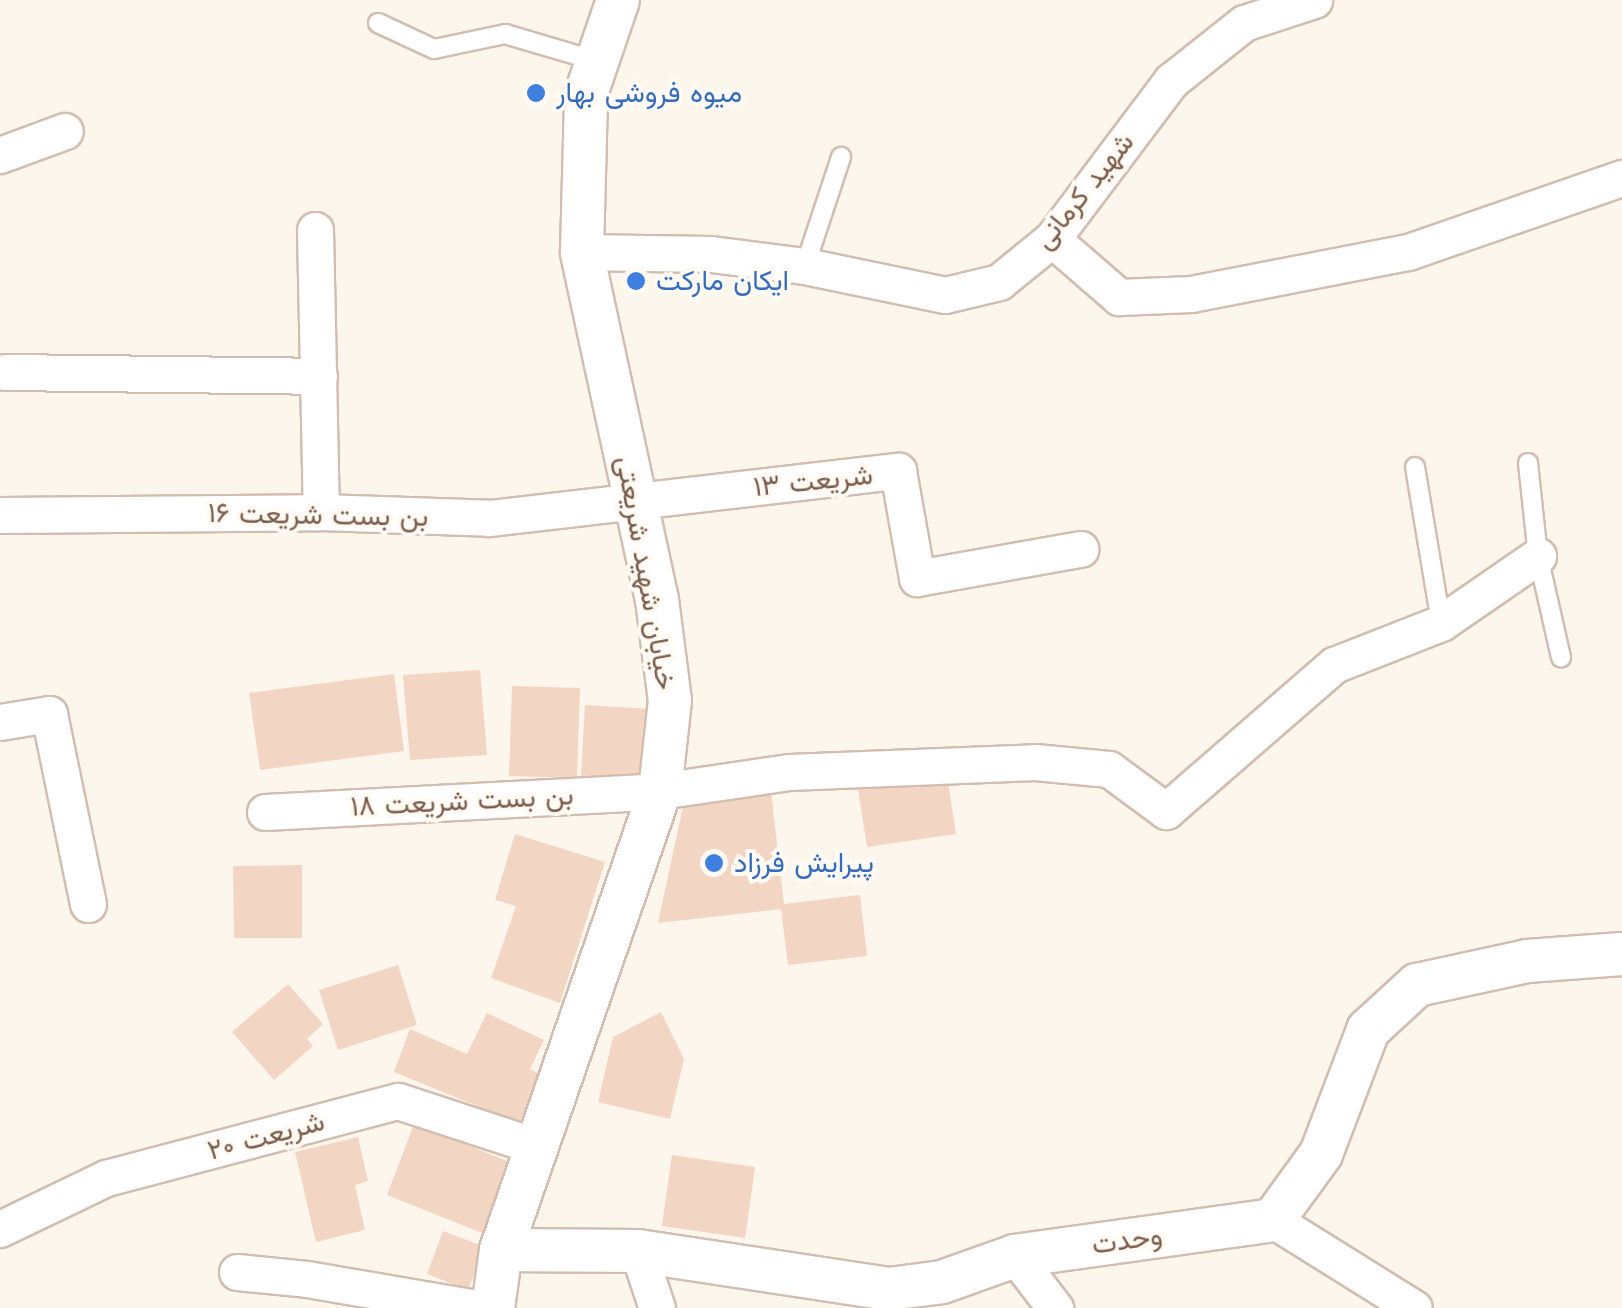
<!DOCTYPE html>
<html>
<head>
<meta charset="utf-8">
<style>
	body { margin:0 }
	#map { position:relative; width:1622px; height:1308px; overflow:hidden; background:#fdf6ec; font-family:"Work Sans",Vazirmatn,sans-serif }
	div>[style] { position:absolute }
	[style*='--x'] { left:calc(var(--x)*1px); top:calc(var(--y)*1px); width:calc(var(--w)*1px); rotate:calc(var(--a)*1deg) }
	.building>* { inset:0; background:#f3d5c3 }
	.roads { filter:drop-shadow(2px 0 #d1beb0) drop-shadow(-2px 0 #d1beb0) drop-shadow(0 2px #d1beb0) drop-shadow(0 -2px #d1beb0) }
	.service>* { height:18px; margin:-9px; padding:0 9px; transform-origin:9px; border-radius:9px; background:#fff }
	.minor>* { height:35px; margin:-17.5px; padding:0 17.5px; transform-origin:17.5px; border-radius:17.5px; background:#fff }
	.tertiary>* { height:42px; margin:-21px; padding:0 21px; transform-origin:21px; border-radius:21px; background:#fff }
	.dots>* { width:28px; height:28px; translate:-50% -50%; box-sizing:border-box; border:5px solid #fffaf3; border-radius:50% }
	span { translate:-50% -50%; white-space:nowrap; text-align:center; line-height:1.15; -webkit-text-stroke:8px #fffaf3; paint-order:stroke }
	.shop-label { font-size:28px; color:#366cbe }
	.left { translate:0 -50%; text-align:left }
	.street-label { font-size:28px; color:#7a5c4d }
</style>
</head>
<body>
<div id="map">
	<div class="building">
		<div style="clip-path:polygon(480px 670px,487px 755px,410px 760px,403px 675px)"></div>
		<div style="clip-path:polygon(394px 674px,404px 751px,260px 770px,249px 693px)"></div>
		<div style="clip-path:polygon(512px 686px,580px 688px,577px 778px,509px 776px)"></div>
		<div style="clip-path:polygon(585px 705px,653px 709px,649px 781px,581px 776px)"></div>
		<div style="clip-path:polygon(947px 776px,956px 834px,867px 847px,858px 789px)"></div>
		<div style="clip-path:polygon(771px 792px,784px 904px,860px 895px,867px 956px,788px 965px,781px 909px,658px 923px,684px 802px)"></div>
		<div style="clip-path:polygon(515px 834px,605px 862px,560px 1003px,491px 978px,516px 906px,495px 900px)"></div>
		<div style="clip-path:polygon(302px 865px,302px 938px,234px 938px,233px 866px)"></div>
		<div style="clip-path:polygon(398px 965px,417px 1025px,338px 1050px,319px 990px)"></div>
		<div style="clip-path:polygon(288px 984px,323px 1024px,307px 1039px,313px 1046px,274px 1080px,232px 1032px)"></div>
		<div style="clip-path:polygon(661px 1012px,684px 1059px,670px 1119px,598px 1102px,613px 1037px)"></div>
		<div style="clip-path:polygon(487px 1013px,544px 1040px,530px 1069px,544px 1076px,521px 1124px,394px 1072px,410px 1029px,467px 1054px)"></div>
		<div style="clip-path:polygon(414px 1124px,510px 1162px,482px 1233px,387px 1195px)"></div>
		<div style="clip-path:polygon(358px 1137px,368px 1181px,355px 1185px,365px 1230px,316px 1242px,295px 1152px)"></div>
		<div style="clip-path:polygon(672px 1155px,755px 1167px,745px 1238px,662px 1226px)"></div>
		<div style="clip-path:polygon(443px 1231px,485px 1247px,468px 1290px,427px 1274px)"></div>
	</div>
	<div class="roads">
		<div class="service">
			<div style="--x:378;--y:23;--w:62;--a:24.9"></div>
			<div style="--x:434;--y:49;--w:73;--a:-11.9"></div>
			<div style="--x:505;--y:34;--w:95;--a:16.5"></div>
			<div style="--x:805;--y:266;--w:115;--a:-71.7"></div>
			<div style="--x:1528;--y:463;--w:94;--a:83.9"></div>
			<div style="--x:1538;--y:556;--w:104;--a:77.2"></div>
			<div style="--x:1415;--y:467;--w:158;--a:80.5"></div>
		</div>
		<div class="minor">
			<div style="--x:0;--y:155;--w:69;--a:-20.3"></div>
			<div style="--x:315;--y:230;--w:282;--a:88.8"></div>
			<div style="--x:1052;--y:239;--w:89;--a:40.9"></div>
			<div style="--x:1119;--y:297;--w:72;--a:-2.4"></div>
			<div style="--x:1191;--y:294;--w:221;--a:-11"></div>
			<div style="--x:1408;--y:252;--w:226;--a:-19.1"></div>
			<div style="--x:582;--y:252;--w:129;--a:0.9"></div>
			<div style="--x:711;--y:254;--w:95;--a:7.3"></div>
			<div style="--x:805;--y:266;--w:143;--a:11.7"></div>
			<div style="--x:945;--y:295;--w:56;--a:-13.5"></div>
			<div style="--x:999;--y:282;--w:68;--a:-39.1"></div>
			<div style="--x:1052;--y:239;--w:198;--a:-53"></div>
			<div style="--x:1171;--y:81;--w:93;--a:-38.5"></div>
			<div style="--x:1244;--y:23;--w:74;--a:-18.2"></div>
			<div style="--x:5;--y:372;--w:314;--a:0.7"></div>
			<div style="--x:0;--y:515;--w:321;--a:-0.5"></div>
			<div style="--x:321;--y:512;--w:168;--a:2"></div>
			<div style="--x:489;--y:518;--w:412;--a:-6.6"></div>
			<div style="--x:898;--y:471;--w:109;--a:79.9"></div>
			<div style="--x:917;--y:578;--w:166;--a:-10.1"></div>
			<div style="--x:0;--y:722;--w:50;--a:-9.3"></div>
			<div style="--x:49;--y:714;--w:194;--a:78.4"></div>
			<div style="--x:265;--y:812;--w:396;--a:-3"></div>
			<div style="--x:660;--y:791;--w:130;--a:-8.4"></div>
			<div style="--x:789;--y:772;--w:246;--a:-2.3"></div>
			<div style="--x:1035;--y:762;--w:74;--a:5.4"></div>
			<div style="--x:1109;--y:769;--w:71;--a:36.4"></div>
			<div style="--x:1166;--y:811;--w:223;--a:-41"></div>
			<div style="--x:1334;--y:665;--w:115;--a:-21.4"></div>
			<div style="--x:1441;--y:623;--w:118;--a:-34.6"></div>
			<div style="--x:1273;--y:1220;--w:166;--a:32"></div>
			<div style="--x:0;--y:1229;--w:118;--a:-25.7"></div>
			<div style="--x:106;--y:1178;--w:302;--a:-14.8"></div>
			<div style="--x:398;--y:1101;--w:145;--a:18.1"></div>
			<div style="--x:638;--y:1251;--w:60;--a:71.6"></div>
			<div style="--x:1015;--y:1256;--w:66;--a:52.4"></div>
			<div style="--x:237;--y:1272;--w:70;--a:5.7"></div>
			<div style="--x:307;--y:1279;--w:172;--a:9.7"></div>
		</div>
		<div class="tertiary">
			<div style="--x:501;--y:1250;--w:137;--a:0.4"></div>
			<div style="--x:638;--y:1251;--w:254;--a:8.6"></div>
			<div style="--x:889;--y:1289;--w:53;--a:-7.5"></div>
			<div style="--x:942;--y:1282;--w:77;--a:-19.6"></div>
			<div style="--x:1015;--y:1256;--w:260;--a:-7.9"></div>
			<div style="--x:1273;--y:1220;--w:82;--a:-54"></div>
			<div style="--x:1321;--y:1154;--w:133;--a:-69.2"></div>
			<div style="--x:1368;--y:1030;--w:67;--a:-42.6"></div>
			<div style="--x:1417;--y:985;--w:113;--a:-12.3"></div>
			<div style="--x:1527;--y:961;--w:95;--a:-4.2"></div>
			<div style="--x:493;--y:1308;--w:59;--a:-82.1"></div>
			<div style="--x:501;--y:1250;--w:486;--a:-70.9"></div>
			<div style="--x:660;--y:791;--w:91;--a:-83.7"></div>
			<div style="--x:670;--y:701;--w:102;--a:-97.3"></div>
			<div style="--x:657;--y:600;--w:356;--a:-102.2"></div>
			<div style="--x:582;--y:252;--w:158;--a:-88.5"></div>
			<div style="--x:586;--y:94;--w:99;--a:-71.2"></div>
		</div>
	</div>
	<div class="dots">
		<div style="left:536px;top:93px;background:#3f7fe0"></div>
		<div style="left:636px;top:281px;background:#3f7fe0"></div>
		<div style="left:714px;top:863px;background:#3f7fe0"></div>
	</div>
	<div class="shop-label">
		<span class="left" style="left:556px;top:93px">میوه فروشی بهار</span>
		<span class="left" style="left:656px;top:281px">ایکان مارکت</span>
		<span class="left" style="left:734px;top:863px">پیرایش فرزاد</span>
	</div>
	<div class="street-label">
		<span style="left:1084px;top:191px;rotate:-51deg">شهید کرمانی</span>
		<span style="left:813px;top:481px;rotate:-6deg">شریعت ۱۳</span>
		<span style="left:318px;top:515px;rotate:1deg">بن بست شریعت ۱۶</span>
		<span style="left:646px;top:573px;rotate:80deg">خیابان شهید شریعتی</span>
		<span style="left:462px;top:801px;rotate:-3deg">بن بست شریعت ۱۸</span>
		<span style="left:266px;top:1136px;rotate:-15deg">شریعت ۲۰</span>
		<span style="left:1127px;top:1240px;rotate:-8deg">وحدت</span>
	</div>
</div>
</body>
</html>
